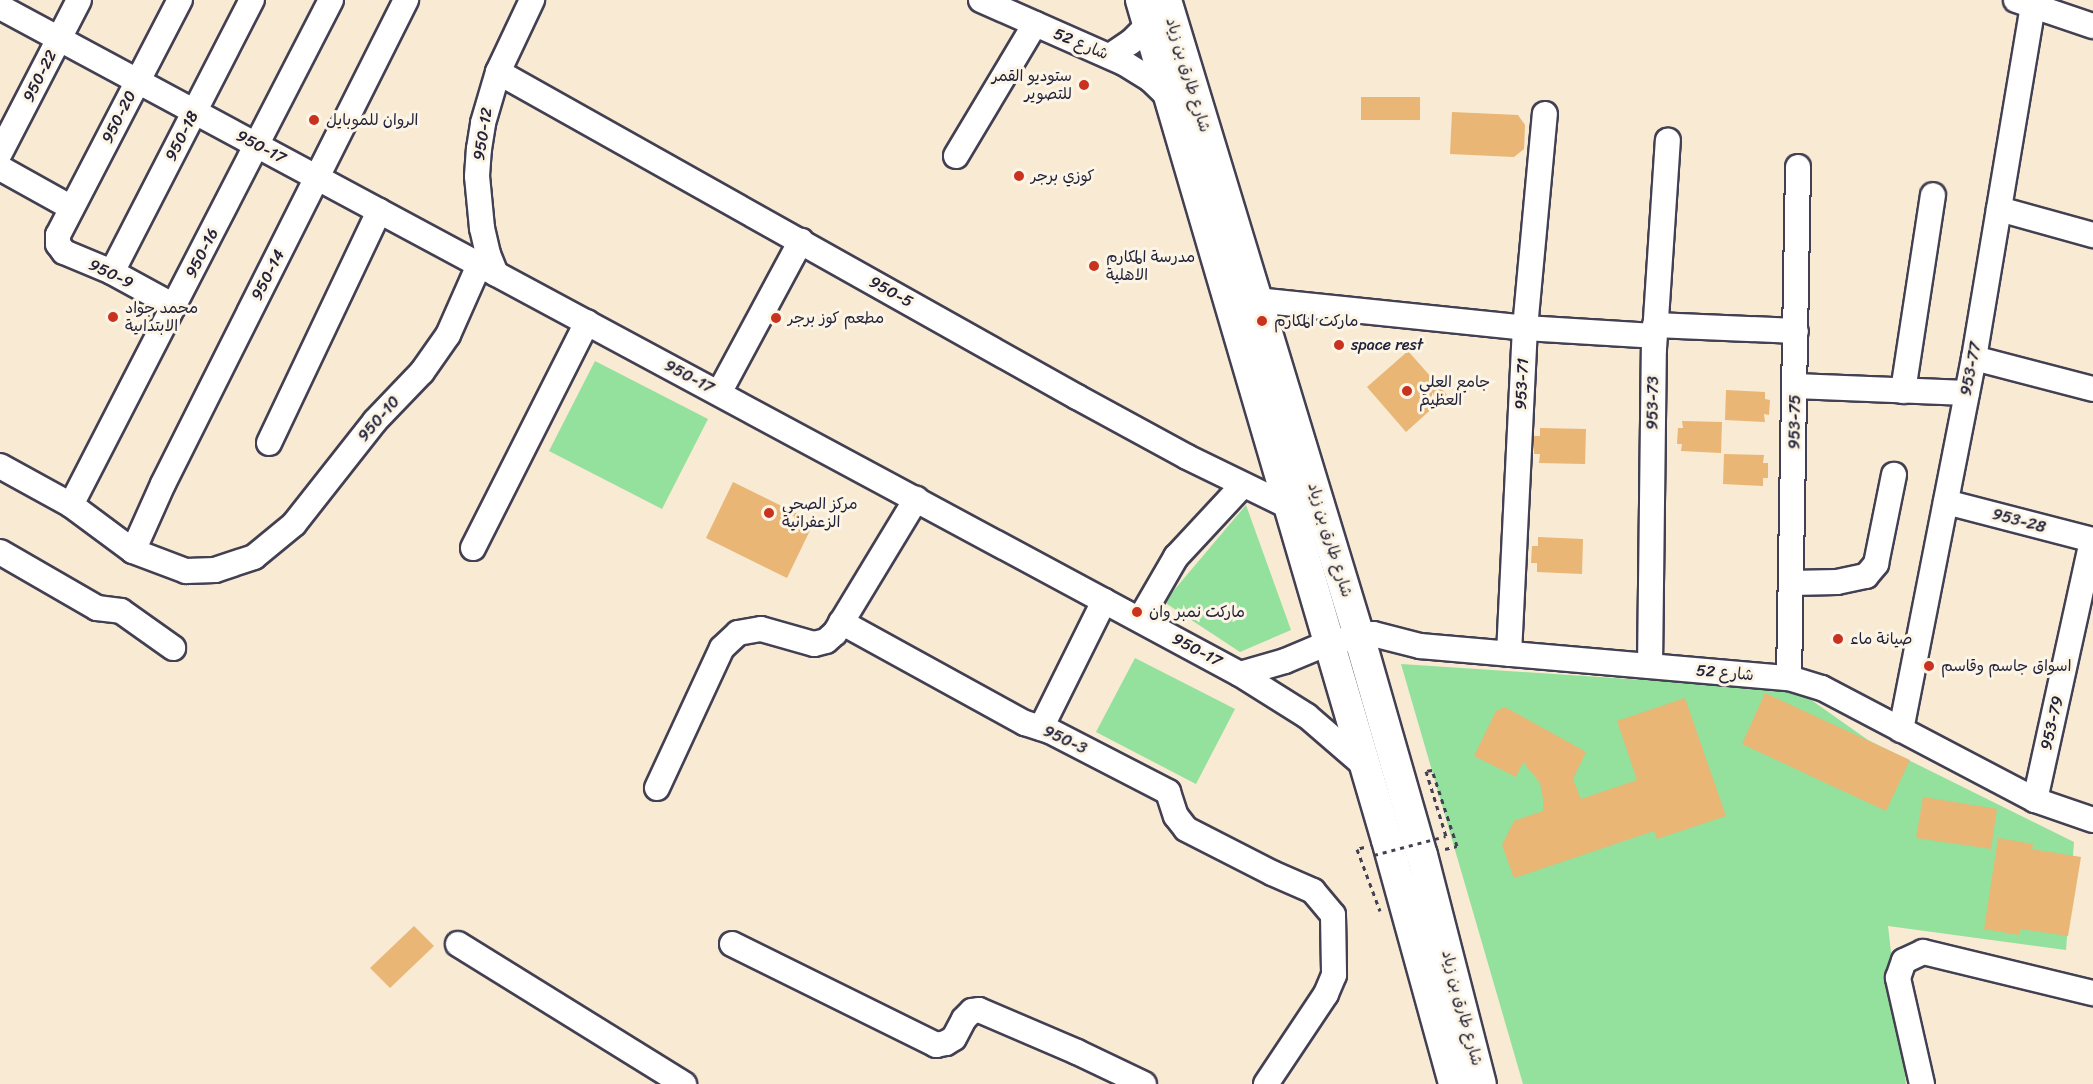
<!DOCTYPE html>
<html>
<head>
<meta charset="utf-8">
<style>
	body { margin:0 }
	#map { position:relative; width:2093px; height:1084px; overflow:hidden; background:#f8ead3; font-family:Sriracha,"Playpen Sans Arabic",sans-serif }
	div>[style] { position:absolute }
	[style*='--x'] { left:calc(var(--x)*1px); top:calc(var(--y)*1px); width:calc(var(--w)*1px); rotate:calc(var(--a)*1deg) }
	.green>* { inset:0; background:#94e09d }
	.building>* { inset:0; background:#e9b675 }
	.path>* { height:3px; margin-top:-1.5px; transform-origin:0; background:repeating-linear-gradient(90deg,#424052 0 4.5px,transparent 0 9px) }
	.roads { filter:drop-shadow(2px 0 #424052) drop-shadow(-2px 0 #424052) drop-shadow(0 2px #424052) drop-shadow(0 -2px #424052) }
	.minor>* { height:24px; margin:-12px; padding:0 12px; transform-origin:12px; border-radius:12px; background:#fff }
	.major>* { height:30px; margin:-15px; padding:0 15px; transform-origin:15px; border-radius:15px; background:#fff }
	.path-bridge>* { height:3px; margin-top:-1.5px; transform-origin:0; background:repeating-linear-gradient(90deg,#424052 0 4.5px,transparent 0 9px) }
	.dots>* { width:16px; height:16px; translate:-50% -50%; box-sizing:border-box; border:3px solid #fcf5e5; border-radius:50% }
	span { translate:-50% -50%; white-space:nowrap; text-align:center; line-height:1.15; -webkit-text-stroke:6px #fcf5e5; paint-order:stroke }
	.street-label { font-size:16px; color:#22223b }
	.poi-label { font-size:16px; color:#22223b }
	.right { translate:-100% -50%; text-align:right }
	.left { translate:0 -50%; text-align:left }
</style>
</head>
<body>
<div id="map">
	<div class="green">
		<div style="clip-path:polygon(595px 361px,708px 419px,662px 509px,549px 451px)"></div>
		<div style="clip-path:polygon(1246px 505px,1291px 630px,1240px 652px,1164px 602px)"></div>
		<div style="clip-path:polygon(1135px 658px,1235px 709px,1196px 784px,1096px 732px)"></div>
		<div style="clip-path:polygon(1401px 664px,1797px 690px,1868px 740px,2074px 842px,2066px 950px,1888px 926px,1906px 1084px,1523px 1084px)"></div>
	</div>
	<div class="building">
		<div style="clip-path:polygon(1361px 97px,1420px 97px,1420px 120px,1361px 120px)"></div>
		<div style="clip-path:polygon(1452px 112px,1518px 115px,1525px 125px,1524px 149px,1514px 157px,1450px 154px)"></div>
		<div style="clip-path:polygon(1408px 351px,1447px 395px,1406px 432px,1367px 387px)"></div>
		<div style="clip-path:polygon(1726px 390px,1765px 392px,1765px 399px,1770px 400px,1769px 415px,1764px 414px,1765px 422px,1725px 420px)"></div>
		<div style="clip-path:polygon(1682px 421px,1722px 422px,1721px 453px,1681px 451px,1682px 444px,1677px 444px,1678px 428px,1683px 428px)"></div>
		<div style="clip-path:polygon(1540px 428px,1586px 429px,1585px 464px,1539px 463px,1540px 454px,1534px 454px,1534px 436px,1540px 436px)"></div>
		<div style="clip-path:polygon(1724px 454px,1764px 455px,1763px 463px,1768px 463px,1768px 478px,1763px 478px,1763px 486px,1723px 484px)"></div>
		<div style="clip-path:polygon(733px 482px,814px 522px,787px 578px,706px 538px)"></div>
		<div style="clip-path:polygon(1538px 537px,1583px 539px,1582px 574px,1537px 572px,1537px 563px,1531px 563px,1532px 546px,1538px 546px)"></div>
		<div style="clip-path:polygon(1765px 693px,1910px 760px,1886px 811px,1742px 744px)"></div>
		<div style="clip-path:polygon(1685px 698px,1726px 816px,1657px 839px,1654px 831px,1514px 878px,1502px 845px,1514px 821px,1543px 811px,1543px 799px,1540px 783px,1523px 762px,1516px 777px,1474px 756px,1496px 711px,1505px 707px,1586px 752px,1573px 779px,1581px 799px,1637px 780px,1617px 721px)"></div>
		<div style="clip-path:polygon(1923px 797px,1997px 809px,1991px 849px,1916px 838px)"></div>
		<div style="clip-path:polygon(1998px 838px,2033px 844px,2032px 849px,2081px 857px,2068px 936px,2020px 929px,2019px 935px,1984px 929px)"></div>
		<div style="clip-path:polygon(414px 926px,434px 946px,390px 988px,370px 968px)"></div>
	</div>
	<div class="path">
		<div style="--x:1364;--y:847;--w:7;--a:164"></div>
		<div style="--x:1357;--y:849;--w:66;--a:69.6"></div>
		<div style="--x:1445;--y:849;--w:12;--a:-14"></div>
		<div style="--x:1457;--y:846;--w:80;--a:-108.2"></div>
		<div style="--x:1432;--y:770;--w:6;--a:171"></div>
		<div style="--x:1426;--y:771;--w:68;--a:72.9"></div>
	</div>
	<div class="roads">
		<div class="minor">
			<div style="--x:981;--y:0;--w:156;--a:23.8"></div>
			<div style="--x:1124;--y:63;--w:31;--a:32"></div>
			<div style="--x:1150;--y:79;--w:30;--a:44"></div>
			<div style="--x:2016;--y:0;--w:81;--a:18.7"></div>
			<div style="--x:0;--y:7;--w:1408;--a:28.28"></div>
			<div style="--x:1240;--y:674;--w:79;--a:32.1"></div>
			<div style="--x:1307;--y:716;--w:78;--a:40.8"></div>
			<div style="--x:1110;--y:56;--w:25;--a:-34"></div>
			<div style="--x:1131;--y:42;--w:25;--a:-45"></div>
			<div style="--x:498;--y:72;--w:664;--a:29.31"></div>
			<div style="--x:1077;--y:397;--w:125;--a:28.6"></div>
			<div style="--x:1187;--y:457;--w:112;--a:25.9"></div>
			<div style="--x:0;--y:153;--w:172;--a:-62.7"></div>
			<div style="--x:956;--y:156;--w:154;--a:-59.1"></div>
			<div style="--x:0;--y:168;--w:82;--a:29.1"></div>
			<div style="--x:1999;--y:209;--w:98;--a:15.5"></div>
			<div style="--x:112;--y:272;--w:306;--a:-62.8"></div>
			<div style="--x:496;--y:274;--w:22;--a:-112"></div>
			<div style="--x:488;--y:254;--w:27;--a:-103"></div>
			<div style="--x:482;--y:228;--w:52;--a:-95.5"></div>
			<div style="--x:477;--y:176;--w:27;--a:-86"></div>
			<div style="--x:479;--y:149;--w:26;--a:-81"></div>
			<div style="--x:483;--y:123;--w:53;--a:-73.6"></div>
			<div style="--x:498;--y:72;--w:80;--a:-64.7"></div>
			<div style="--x:1256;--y:300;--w:270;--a:5.9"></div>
			<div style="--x:1525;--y:328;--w:129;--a:3.5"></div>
			<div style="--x:174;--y:306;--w:71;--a:-151.3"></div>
			<div style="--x:112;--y:272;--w:52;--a:-157.4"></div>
			<div style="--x:64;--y:252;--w:10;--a:-127"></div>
			<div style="--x:58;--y:244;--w:9;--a:-90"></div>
			<div style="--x:58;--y:235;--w:265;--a:-62.6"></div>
			<div style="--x:1655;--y:325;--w:141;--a:2.4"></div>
			<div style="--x:1974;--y:358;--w:123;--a:14.6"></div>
			<div style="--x:1795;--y:386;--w:172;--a:2.3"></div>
			<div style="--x:1903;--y:391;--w:198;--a:-81.3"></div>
			<div style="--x:719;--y:393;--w:173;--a:-61.7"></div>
			<div style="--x:269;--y:443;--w:257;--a:-64.6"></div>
			<div style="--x:0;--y:466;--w:81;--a:28.8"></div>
			<div style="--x:71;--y:505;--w:77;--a:36.6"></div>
			<div style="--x:133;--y:551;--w:57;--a:20.7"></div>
			<div style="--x:186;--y:571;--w:29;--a:-2"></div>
			<div style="--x:215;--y:570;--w:41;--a:-18.4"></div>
			<div style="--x:254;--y:557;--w:52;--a:-39.5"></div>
			<div style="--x:294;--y:524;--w:131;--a:-51.8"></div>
			<div style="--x:375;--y:421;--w:68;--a:-46.2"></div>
			<div style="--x:422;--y:372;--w:45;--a:-54.9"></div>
			<div style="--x:448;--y:335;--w:77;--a:-66.1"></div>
			<div style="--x:1946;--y:502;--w:152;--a:14.5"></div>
			<div style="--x:71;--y:505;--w:568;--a:-62.76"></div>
			<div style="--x:473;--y:548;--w:253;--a:-63.2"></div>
			<div style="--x:133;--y:551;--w:73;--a:-65.9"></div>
			<div style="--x:163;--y:484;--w:542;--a:-63.34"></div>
			<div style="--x:0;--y:552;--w:112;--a:30"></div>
			<div style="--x:97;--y:608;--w:24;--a:7"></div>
			<div style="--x:121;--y:611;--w:64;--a:35.4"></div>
			<div style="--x:1791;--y:583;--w:46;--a:-1.2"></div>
			<div style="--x:1837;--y:582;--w:30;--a:-12"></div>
			<div style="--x:1866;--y:576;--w:16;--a:-50"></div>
			<div style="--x:1876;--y:564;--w:91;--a:-78.6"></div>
			<div style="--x:1140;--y:619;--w:72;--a:-59.9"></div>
			<div style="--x:1176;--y:557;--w:98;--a:-47.1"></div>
			<div style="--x:841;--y:622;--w:210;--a:28.8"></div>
			<div style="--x:1025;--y:723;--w:26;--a:18"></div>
			<div style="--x:1050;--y:731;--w:133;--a:27.3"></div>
			<div style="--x:1168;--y:792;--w:25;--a:72"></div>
			<div style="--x:1176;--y:816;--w:16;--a:52"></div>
			<div style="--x:1186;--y:829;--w:97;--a:27.1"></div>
			<div style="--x:1272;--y:873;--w:45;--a:23.7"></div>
			<div style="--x:1313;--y:891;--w:31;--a:50"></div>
			<div style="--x:1333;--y:915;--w:60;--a:89"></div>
			<div style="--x:1334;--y:975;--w:21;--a:113"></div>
			<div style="--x:1326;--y:994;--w:108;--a:123.7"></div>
			<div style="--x:1509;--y:654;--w:326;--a:-87.2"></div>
			<div style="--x:1525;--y:328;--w:215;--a:-84.7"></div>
			<div style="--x:1650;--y:666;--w:317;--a:-89.3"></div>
			<div style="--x:1654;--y:349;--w:209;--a:-86.2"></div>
			<div style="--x:1240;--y:674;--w:47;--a:-16.1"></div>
			<div style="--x:1285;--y:661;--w:47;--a:-22.7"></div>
			<div style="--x:1328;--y:643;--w:46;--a:-11.3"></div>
			<div style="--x:1373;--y:634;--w:49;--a:14.3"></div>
			<div style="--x:1420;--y:646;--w:370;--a:5"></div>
			<div style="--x:1789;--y:678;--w:34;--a:17"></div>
			<div style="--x:1822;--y:688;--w:241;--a:27.7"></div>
			<div style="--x:2035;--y:800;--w:61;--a:19"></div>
			<div style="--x:1789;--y:678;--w:511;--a:-88.99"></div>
			<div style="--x:1041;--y:728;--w:142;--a:-63.6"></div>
			<div style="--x:1901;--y:730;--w:379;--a:-78.9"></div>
			<div style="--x:1974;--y:358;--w:363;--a:-80.5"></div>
			<div style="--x:657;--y:788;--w:154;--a:-65.1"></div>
			<div style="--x:722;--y:648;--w:22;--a:-43"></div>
			<div style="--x:738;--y:633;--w:23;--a:-10"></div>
			<div style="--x:761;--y:629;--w:55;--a:15.8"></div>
			<div style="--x:814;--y:644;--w:12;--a:-14"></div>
			<div style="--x:826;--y:641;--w:12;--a:-42"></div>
			<div style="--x:835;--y:633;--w:157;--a:-58.8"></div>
			<div style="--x:2035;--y:800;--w:266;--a:-77.6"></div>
			<div style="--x:458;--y:944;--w:266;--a:31.8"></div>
			<div style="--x:732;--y:944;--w:228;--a:26.3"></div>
			<div style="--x:936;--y:1045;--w:10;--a:-11"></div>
			<div style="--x:946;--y:1043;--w:9;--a:-32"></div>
			<div style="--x:954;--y:1038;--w:21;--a:-62"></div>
			<div style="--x:964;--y:1019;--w:11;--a:-45"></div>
			<div style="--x:972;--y:1011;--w:7;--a:-8"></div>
			<div style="--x:979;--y:1010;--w:107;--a:23.2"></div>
			<div style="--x:1077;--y:1052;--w:74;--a:25.5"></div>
			<div style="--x:1922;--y:1084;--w:109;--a:-102.8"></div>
			<div style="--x:1898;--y:978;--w:18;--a:-71"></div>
			<div style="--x:1904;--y:961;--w:21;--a:-25"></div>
			<div style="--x:1923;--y:952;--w:175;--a:13.6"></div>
		</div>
		<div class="major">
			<div style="--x:1141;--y:0;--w:875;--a:73.68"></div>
			<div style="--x:1387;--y:840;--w:253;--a:74.6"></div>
			<div style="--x:1166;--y:0;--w:665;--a:73.12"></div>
			<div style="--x:1359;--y:636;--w:228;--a:74"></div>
			<div style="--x:1422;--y:855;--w:236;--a:75.6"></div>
		</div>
	</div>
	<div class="path-bridge">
		<div style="--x:1374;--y:855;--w:74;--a:-14.8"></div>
	</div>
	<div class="dots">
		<div style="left:1084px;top:85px;background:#c8321e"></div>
		<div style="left:314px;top:120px;background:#c8321e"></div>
		<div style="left:1019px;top:176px;background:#c8321e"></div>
		<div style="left:1094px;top:266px;background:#c8321e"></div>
		<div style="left:113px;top:317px;background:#c8321e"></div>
		<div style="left:776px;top:318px;background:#c8321e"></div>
		<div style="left:1262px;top:321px;background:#c8321e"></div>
		<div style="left:1339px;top:345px;background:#c8321e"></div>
		<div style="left:1407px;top:391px;background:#c8321e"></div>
		<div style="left:769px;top:513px;background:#c8321e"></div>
		<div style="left:1137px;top:612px;background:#c8321e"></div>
		<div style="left:1838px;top:639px;background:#c8321e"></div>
		<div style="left:1929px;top:666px;background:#c8321e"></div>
	</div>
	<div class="street-label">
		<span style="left:1081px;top:44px;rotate:23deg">شارع 52</span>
		<span style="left:1188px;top:75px;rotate:73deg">شارع طارق بن زياد</span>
		<span style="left:40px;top:76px;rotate:-63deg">950-22</span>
		<span style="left:119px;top:117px;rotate:-63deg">950-20</span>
		<span style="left:483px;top:134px;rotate:-81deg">950-12</span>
		<span style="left:182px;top:136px;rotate:-63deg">950-18</span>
		<span style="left:261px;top:147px;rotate:28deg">950-17</span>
		<span style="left:202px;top:253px;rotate:-63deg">950-16</span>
		<span style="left:111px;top:274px;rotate:26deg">950-9</span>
		<span style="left:268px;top:275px;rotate:-63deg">950-14</span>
		<span style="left:891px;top:292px;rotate:29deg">950-5</span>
		<span style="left:1971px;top:369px;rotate:-79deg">953-77</span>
		<span style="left:689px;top:377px;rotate:28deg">950-17</span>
		<span style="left:1522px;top:384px;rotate:-87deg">953-71</span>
		<span style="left:1653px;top:403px;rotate:-89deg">953-73</span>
		<span style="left:379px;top:419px;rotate:-49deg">950-10</span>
		<span style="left:1795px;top:422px;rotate:-89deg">953-75</span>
		<span style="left:2019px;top:521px;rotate:15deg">953-28</span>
		<span style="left:1330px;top:540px;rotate:73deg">شارع طارق بن زياد</span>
		<span style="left:1197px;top:650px;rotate:28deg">950-17</span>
		<span style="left:1725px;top:673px;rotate:5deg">شارع 52</span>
		<span style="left:2052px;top:723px;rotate:-77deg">953-79</span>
		<span style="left:1065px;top:740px;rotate:25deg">950-3</span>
		<span style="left:1462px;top:1008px;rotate:75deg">شارع طارق بن زياد</span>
	</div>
	<div class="poi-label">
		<span class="right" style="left:1072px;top:85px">ستوديو القمر<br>للتصوير</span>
		<span class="left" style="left:326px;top:120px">الروان للموبايل</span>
		<span class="left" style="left:1031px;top:176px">كوزي برجر</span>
		<span class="left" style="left:1106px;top:266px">مدرسة المكارم<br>الاهلية</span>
		<span class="left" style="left:125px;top:317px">محمد جواد<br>الابتداىية</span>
		<span class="left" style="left:788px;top:318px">مطعم كوز برجر</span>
		<span class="left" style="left:1274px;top:321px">ماركت المكارم</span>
		<span class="left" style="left:1351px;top:345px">space rest</span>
		<span class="left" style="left:1419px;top:391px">جامع العلي<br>العظيم</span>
		<span class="left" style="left:782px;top:513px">مركز الصحي<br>الزعفرانية</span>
		<span class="left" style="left:1149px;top:612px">ماركت نمبر وان</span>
		<span class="left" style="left:1850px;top:639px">صيانة ماء</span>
		<span class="left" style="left:1941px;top:666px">اسواق جاسم وقاسم</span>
	</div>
</div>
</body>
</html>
